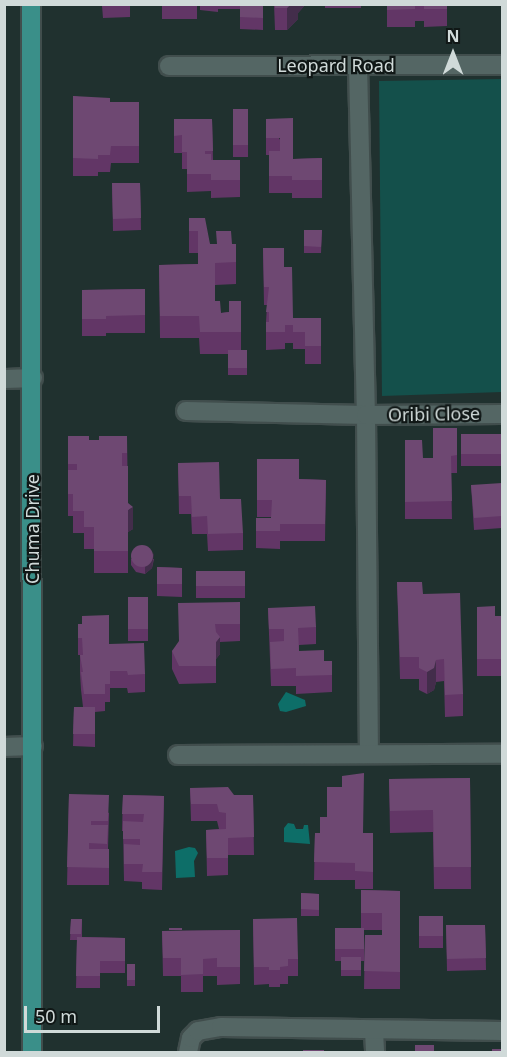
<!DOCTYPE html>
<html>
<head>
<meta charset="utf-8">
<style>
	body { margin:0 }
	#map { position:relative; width:507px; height:1057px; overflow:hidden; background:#20312f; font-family:"Noto Sans",sans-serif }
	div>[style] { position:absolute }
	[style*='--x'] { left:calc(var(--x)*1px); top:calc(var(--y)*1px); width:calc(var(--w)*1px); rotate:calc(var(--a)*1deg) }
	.green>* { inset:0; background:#14504b }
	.water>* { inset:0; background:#0d6e68 }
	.roads { filter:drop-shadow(2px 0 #414e4d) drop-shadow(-2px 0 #414e4d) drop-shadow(0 2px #414e4d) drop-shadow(0 -2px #414e4d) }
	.minor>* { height:18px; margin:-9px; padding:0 9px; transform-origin:9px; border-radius:9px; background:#546664 }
	.major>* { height:18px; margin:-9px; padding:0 9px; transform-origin:9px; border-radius:9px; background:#3a8f89 }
	.wall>* { inset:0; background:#623666 }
	.shaded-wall>* { inset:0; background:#432d4b }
	.building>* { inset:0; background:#6e4872 }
	.round { border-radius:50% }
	span { translate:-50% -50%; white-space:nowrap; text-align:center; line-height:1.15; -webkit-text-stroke:4.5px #101716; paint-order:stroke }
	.street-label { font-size:18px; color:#d0dad9 }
	.frame { position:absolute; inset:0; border:6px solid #d0dad9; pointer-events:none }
	.north { position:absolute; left:423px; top:24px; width:60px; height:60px; -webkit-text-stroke:4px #101716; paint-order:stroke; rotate:0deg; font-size:16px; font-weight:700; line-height:24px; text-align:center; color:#d0dad9 }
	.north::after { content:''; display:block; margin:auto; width:21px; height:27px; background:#d0dad9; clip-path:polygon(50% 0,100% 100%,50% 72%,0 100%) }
	.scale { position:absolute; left:24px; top:1006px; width:136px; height:27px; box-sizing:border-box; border:3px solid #d0dad9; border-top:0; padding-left:8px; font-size:18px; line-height:21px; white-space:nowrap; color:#d0dad9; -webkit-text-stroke:4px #101716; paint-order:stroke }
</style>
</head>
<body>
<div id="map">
	<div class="green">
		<div style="clip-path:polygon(502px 79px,502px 392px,382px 396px,379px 81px)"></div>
	</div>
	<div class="water">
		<div style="clip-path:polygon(286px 692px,305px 700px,306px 706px,286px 712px,280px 711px,278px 704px)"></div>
		<div style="clip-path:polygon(288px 823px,294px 824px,296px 829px,303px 829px,304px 825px,308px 825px,310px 844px,284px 842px,284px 828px)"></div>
		<div style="clip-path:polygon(189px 847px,195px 848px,198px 853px,194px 861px,195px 877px,176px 878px,175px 851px)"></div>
	</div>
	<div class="roads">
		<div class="minor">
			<div style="--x:358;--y:65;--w:350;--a:88.7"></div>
			<div style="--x:366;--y:415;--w:339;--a:89.5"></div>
			<div style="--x:169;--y:66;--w:333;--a:-0.2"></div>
			<div style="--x:4;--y:379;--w:29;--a:-2"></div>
			<div style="--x:186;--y:411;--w:180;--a:1.3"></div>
			<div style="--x:366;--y:415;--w:136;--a:-0.4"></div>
			<div style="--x:4;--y:747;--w:29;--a:-2"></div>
			<div style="--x:178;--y:755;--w:324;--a:-0.2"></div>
			<div style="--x:374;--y:1031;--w:21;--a:87"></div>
			<div style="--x:188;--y:1052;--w:14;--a:-78"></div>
			<div style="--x:191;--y:1038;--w:10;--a:-45"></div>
			<div style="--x:198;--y:1031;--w:23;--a:-10"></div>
			<div style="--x:221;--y:1027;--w:281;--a:0.8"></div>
		</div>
		<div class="major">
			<div style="--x:31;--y:4;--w:1048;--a:89.95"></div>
		</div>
	</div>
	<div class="wall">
		<div style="clip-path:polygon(70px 4px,130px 4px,130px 17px,103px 18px,102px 6px,70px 6px)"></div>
		<div style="clip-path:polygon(162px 4px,197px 4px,197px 19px,162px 19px)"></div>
		<div style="clip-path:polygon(200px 4px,263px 4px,263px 30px,240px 29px,240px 9px,218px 9px,218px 12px,200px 10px)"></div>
		<div style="clip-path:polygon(274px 4px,306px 4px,298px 13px,298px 19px,287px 30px,275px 30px)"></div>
		<div style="clip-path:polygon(325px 4px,361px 4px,361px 8px,325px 8px)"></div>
		<div style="clip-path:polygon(387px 4px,447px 4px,447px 26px,424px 27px,424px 21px,415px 21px,415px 27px,387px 27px)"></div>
		<div style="clip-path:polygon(73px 96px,110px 102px,139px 102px,139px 163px,111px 163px,110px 172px,98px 172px,98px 176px,73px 176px)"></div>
		<div style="clip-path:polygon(233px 109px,248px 109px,248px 157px,233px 157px)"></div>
		<div style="clip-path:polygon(174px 119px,212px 119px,213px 160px,240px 160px,240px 197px,211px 198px,211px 191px,187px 192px,187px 169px,182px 169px,182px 153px,174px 153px)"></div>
		<div style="clip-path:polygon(266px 119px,293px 159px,322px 158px,322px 198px,292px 198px,292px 193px,269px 193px,269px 155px,266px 155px)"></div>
		<div style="clip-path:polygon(112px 183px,140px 183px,141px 230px,113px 231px)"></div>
		<div style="clip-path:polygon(189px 218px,210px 244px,236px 244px,236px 284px,215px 285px,215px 301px,221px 313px,229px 312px,241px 301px,241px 350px,247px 350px,247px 375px,228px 375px,228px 354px,200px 354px,199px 338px,160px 338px,159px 265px,198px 264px,198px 253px,189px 253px)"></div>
		<div style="clip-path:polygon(304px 230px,322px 230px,321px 253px,304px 253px)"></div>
		<div style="clip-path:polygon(263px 248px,284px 267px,293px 318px,321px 318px,321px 364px,305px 364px,305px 349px,293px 349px,293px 343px,285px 343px,285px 349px,266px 350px,266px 322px,267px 305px,264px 305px)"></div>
		<div style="clip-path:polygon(145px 289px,145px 333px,106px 333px,106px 336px,82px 336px,82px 290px)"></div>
		<div style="clip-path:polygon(457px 428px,457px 473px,451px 473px,452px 519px,405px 519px,405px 440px,423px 458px,433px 458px)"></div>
		<div style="clip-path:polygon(461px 434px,502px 434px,502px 466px,461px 466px)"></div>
		<div style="clip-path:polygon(68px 436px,89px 440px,99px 440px,127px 436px,128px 503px,133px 529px,128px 532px,128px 573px,94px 573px,94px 549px,84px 549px,84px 533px,73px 533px,73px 516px,68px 516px)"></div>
		<div style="clip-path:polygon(257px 459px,299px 479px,326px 480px,325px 541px,280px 541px,280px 549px,256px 548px,256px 518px,271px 518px,271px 517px,257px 517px)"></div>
		<div style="clip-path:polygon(178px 463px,220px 499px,243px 533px,243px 550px,208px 551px,207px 534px,192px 534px,191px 514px,179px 514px)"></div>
		<div style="clip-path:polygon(471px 485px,502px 488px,502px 528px,474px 530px)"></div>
		<div style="clip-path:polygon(131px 559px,154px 559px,152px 568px,145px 574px,136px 572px,131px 565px)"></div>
		<div style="clip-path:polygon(157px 567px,182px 568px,182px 597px,157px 596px)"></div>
		<div style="clip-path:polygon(196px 571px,245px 571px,245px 598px,196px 598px)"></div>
		<div style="clip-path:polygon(397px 582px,423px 594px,463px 694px,463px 716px,445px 717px,444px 681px,436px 682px,434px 690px,427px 694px,419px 690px,419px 679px,400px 679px)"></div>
		<div style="clip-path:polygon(128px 597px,148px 597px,148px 641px,128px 641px)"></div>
		<div style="clip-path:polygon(240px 602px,240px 641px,220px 642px,220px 654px,216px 659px,216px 683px,179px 684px,172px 669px,172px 651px)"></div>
		<div style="clip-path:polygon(477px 607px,495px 616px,502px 616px,502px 676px,477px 676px)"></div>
		<div style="clip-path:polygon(268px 608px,316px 627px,316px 644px,299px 645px,299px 651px,324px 661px,332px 661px,332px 692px,296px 694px,296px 686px,271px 686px)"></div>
		<div style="clip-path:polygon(78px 624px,109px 644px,145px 674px,145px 692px,128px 693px,127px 688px,110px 688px,110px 702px,105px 702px,105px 711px,95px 712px,95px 747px,73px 746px,74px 707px,83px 707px,81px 690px,80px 673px,80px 655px,82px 655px,78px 655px)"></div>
		<div style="clip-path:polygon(470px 778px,471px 889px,434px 889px,433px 832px,390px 833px,389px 779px)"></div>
		<div style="clip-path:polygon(190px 788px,234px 795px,253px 795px,254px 855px,228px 855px,228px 875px,207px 876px,206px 830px,219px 829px,217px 821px,191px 821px)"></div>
		<div style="clip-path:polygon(69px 794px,109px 813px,108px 849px,109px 849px,109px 885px,67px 885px)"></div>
		<div style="clip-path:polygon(123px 795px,164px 796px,162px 890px,142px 889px,142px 882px,124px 881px,123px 831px,122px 831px)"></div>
		<div style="clip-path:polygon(315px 833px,373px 833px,373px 889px,355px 889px,355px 880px,314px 880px)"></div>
		<div style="clip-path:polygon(361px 890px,400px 891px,400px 989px,364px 989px,365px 935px,382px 935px,382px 930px,364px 930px,364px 961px,361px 961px,361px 976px,341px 976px,341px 961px,335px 961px,335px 928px,361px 928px)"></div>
		<div style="clip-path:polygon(301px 893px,319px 894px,319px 916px,301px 916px)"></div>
		<div style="clip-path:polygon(419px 916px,443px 916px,443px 948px,419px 948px)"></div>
		<div style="clip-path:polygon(71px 919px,82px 919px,82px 937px,125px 938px,125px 973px,100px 973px,100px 988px,76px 988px,77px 940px,70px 940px)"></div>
		<div style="clip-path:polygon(253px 919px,298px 959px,298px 976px,288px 976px,288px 984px,280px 984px,280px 987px,269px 987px,269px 984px,254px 985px)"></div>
		<div style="clip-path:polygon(446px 925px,485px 925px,486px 970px,447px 971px)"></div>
		<div style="clip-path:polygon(240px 930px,240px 984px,217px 985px,217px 976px,203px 976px,203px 992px,181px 992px,181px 976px,163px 976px,162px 931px)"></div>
		<div style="clip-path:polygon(127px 964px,135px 964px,135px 986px,127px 986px)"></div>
	</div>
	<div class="shaded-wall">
		<div style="clip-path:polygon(291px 4px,306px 4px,298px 13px,298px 19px,287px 30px,287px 8px)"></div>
		<div style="clip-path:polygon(133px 507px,133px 529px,128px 532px,128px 573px,128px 510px)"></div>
		<div style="clip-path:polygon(154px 553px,152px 568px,145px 574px,145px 567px)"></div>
		<div style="clip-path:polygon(220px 637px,220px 654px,216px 659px,216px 642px)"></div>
		<div style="clip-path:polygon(436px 660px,436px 682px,434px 690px,427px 694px,427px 672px)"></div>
	</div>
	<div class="building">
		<div style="clip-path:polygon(240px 4px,263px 4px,263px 18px,240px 17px)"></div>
		<div style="clip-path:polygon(275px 4px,291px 4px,287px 8px,275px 8px)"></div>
		<div style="clip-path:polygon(387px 4px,415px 4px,415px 9px,387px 10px)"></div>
		<div style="clip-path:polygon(424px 4px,447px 4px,447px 9px,424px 9px)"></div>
		<div style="clip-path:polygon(73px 96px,110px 98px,110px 102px,139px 102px,139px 146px,111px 146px,110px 155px,98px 155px,98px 159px,73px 158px)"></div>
		<div style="clip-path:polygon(233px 109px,248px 109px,248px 145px,233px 145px)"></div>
		<div style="clip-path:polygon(293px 118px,293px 159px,322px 158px,322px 180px,292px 180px,292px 176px,269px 176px,269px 151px,280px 151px,280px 138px,266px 138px,266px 119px)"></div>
		<div style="clip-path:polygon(174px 119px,212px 119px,213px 151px,205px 151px,205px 154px,211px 154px,211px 160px,240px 160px,240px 180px,211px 180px,211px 174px,187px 174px,187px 152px,182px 152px,182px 135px,174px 136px)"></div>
		<div style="clip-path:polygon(112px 183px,140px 183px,141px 218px,113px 219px)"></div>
		<div style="clip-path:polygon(189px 218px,205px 218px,210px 244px,217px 244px,216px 231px,231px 231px,232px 244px,236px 244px,236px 262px,215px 263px,215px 301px,220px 301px,221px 313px,229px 312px,229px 301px,241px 301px,241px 332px,200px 332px,199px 316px,160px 316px,159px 265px,198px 264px,198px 231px,189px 231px)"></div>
		<div style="clip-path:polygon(304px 230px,322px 230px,321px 247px,304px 246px)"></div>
		<div style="clip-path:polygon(263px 248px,284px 248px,284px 267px,292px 267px,293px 318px,321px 318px,321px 346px,305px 346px,305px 332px,293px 332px,293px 325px,285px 325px,285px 332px,266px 332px,266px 322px,269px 322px,269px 312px,266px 312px,269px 287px,264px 287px)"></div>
		<div style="clip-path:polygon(145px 289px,145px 315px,106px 316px,106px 319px,82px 319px,82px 290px)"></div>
		<div style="clip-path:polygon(228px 350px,247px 350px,247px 368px,228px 368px)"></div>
		<div style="clip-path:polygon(433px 428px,457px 428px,457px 455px,451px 456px,452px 501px,405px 502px,405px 440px,422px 440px,423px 458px,433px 458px)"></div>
		<div style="clip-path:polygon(461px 434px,502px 434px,502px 454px,461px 454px)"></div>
		<div style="clip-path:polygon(68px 436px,89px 436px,89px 440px,99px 440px,99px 436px,127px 436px,127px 453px,122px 453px,122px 466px,128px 466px,128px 503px,133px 507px,128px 510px,128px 551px,94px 551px,94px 527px,84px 527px,84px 511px,73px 511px,73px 494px,68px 494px,68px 470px,77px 470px,77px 464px,68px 464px)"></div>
		<div style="clip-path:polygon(257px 459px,299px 459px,299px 479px,326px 480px,325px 524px,280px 524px,280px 531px,256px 531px,256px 518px,271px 518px,272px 500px,257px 500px)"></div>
		<div style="clip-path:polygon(219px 462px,220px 499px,241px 499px,243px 533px,208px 534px,207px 516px,192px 517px,191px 496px,179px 496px,178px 463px)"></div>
		<div style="clip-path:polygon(502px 483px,502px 516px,474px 518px,471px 485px)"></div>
		<div class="round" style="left:131px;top:545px;width:22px;height:22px"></div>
		<div style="clip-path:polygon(157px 567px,182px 568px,182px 584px,157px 584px)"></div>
		<div style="clip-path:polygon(196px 571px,245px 571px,245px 586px,196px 586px)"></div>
		<div style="clip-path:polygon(397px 582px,422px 582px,423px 594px,460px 593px,463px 694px,445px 695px,444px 659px,436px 660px,434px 668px,427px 672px,419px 668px,419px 657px,400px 657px)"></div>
		<div style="clip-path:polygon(128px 597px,148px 597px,148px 629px,128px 629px)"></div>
		<div style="clip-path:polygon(240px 602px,240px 624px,215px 624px,216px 632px,220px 637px,216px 642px,216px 666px,179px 666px,172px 651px,179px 641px,178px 603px)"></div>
		<div style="clip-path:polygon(315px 606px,316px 627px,298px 628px,299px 651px,324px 650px,324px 661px,332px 661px,332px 675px,296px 676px,296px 668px,271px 669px,270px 642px,284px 641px,284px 629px,269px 629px,268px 608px)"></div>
		<div style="clip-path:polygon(495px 606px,495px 616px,502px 616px,502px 659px,477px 659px,477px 607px)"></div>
		<div style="clip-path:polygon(109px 615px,109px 644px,144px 643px,145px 674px,128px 675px,127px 671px,110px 671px,110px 684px,105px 684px,105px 694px,84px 694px,81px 672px,83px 672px,80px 655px,83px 655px,82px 638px,78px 638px,78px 624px,82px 624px,82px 616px)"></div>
		<div style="clip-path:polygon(74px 707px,95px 707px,95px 734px,73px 734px)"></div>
		<div style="clip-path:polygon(364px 773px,363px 833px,373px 833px,373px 872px,355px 871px,355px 863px,314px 862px,315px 833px,320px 833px,320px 817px,327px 817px,327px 787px,342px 787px,342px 776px)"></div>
		<div style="clip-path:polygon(470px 778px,471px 867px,434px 867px,433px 810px,390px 811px,389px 779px)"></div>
		<div style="clip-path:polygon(228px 787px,234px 795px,253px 795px,254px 837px,228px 838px,228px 858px,207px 858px,206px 830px,226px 829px,226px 813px,219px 812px,217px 804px,191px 804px,190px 788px)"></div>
		<div style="clip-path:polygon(69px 794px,109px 795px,108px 821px,91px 821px,91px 825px,108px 825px,107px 844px,89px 843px,89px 849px,109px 849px,109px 868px,67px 867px)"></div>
		<div style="clip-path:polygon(123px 795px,164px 796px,162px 872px,142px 872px,143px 864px,124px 864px,124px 844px,140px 845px,140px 839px,123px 839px,123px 821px,143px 822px,144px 814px,122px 814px)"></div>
		<div style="clip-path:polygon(361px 890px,400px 891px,400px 972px,364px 971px,365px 935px,382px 935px,382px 913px,361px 913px)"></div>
		<div style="clip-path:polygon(301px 893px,319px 894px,319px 910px,301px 909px)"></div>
		<div style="clip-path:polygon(419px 916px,443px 916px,443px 936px,419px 936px)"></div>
		<div style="clip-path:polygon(297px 918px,298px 959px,288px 959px,288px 966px,280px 967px,280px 970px,269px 970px,269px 967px,254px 967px,253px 919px)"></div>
		<div style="clip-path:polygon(71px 919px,82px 919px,81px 934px,70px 934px)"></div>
		<div style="clip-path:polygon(446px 925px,485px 925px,486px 958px,447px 959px)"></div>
		<div style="clip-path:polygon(169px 928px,182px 928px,182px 930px,169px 930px)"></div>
		<div style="clip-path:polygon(335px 928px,364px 928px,364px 949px,335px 949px)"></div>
		<div style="clip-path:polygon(240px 930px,240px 967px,217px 967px,217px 958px,203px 959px,203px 974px,181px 975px,181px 958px,163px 958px,162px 931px)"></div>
		<div style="clip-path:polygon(77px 937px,125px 938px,125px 961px,100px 961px,100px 976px,76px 976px)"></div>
		<div style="clip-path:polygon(341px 957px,361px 957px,361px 970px,341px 970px)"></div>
		<div style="clip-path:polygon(127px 964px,135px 964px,135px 980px,127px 980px)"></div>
		<div style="clip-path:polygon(415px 1045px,434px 1045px,434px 1053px,415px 1053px)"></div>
		<div style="clip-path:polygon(492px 1049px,502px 1049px,502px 1053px,492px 1053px)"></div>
		<div style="clip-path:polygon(303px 1050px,324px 1050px,324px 1053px,303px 1053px)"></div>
	</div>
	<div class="street-label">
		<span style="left:336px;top:65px">Leopard Road</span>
		<span style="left:434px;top:414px;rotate:-1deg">Oribi Close</span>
		<span style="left:32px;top:529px;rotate:-90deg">Chuma Drive</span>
	</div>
	<div class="frame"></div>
	<div class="north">N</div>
	<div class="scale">50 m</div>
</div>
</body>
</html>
